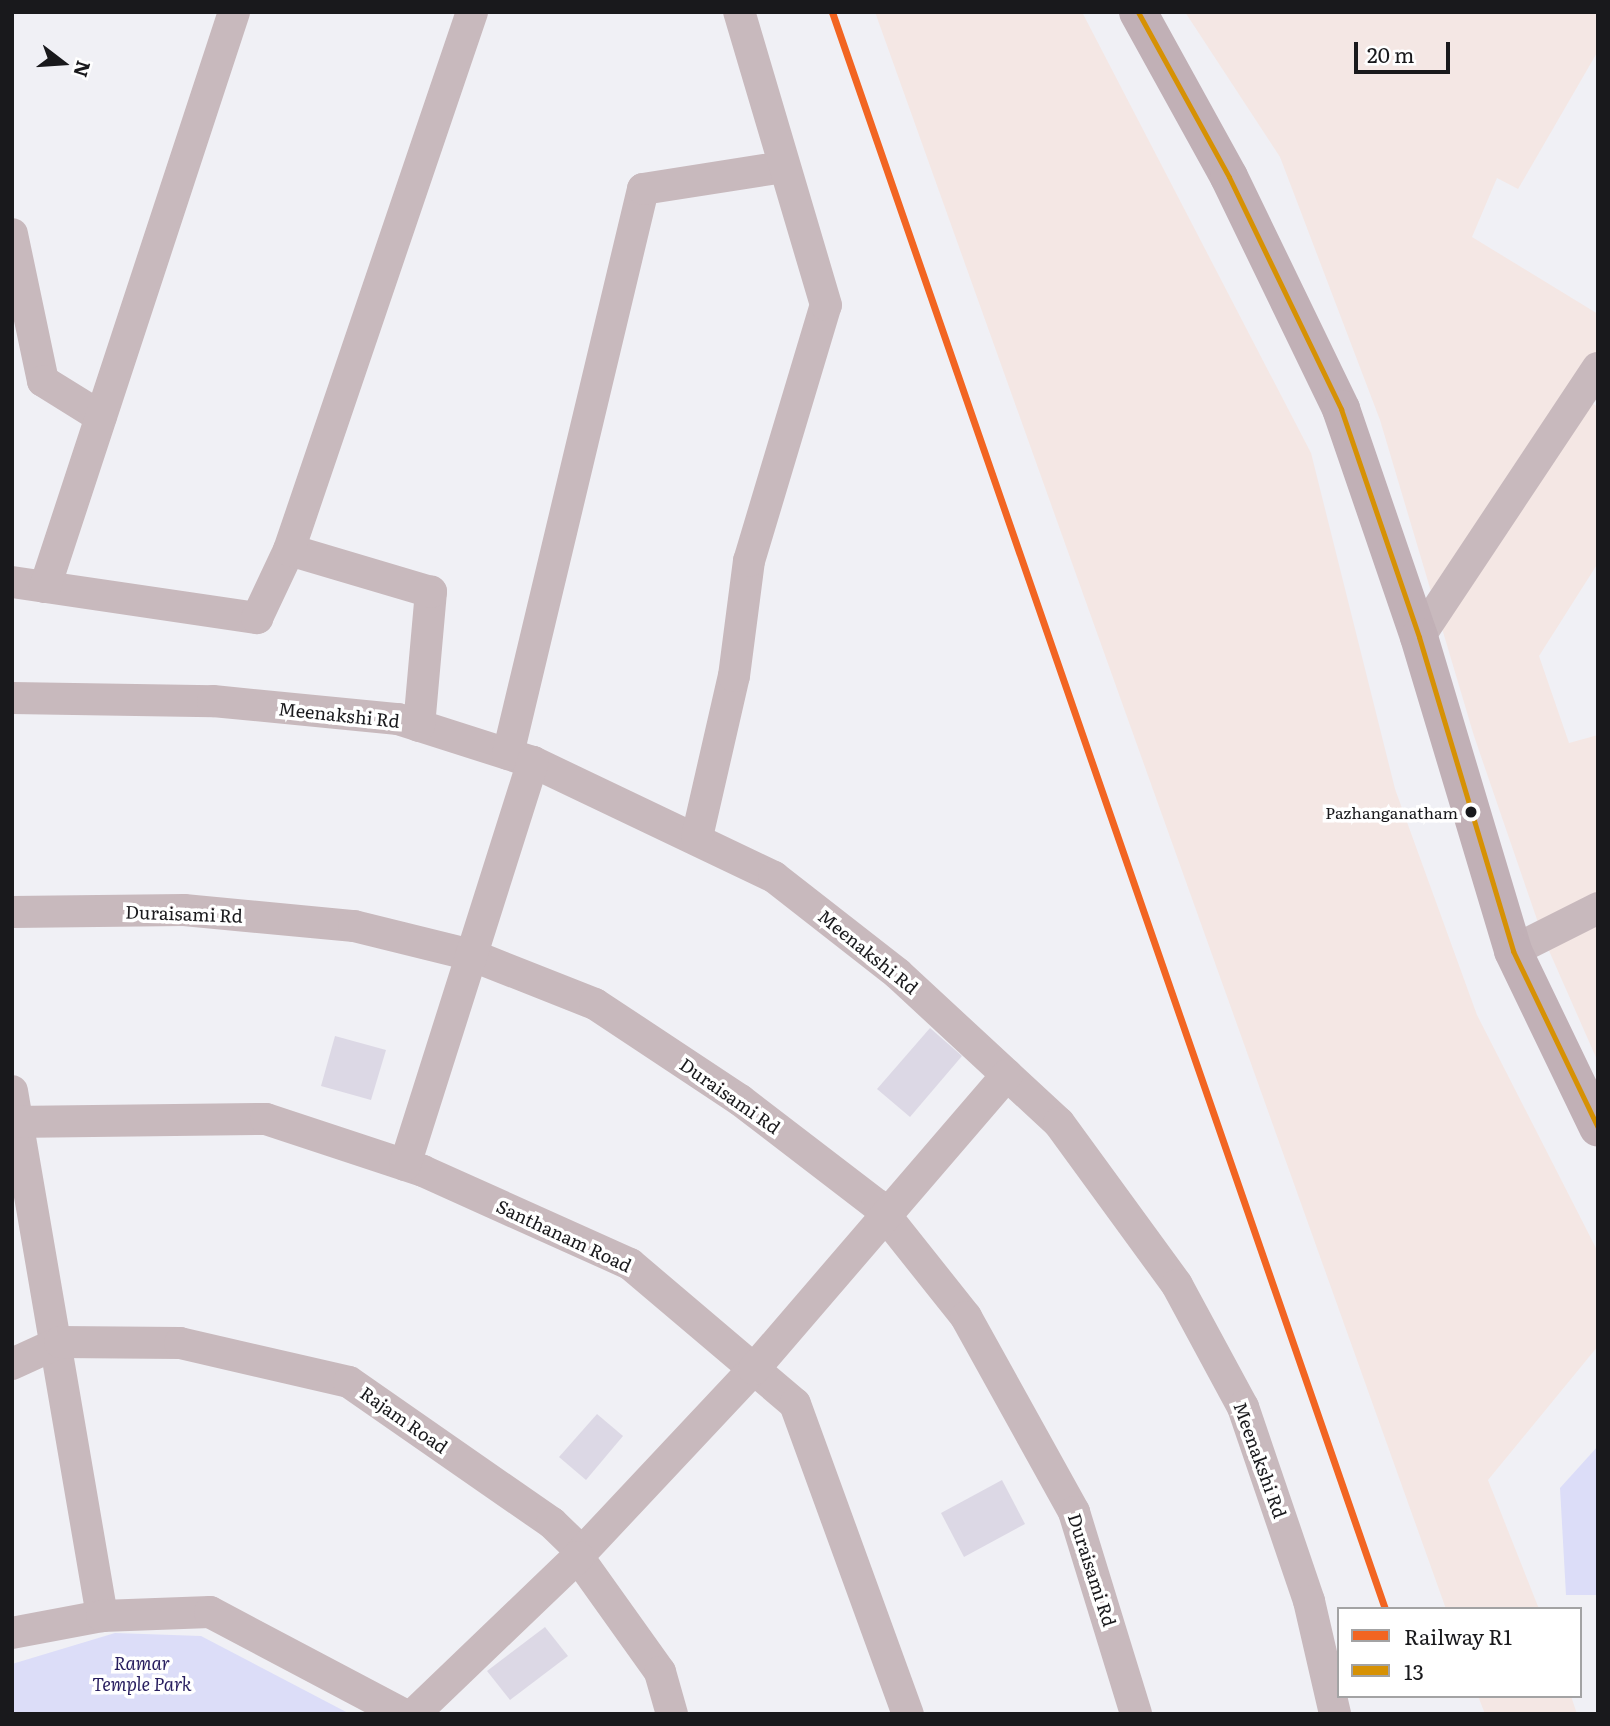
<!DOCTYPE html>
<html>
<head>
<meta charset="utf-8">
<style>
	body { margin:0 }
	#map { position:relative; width:1610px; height:1726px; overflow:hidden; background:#f0f0f5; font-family:Literata,serif }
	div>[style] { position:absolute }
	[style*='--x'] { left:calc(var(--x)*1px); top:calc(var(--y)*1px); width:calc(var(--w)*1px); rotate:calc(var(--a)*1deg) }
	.commercial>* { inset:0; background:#f4e7e4 }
	.green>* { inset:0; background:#dcddf8 }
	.building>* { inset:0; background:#dcd8e5 }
	.minor>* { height:32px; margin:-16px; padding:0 16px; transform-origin:16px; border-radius:16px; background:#c8b9bd }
	.primary>* { height:38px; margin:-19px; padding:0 19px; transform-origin:19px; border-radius:19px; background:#c1b0b6 }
	.bus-1>* { height:5px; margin:-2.5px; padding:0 2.5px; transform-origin:2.5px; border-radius:2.5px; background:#d69104 }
	.rail-1>* { height:7px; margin:-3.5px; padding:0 3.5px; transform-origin:3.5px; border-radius:3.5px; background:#f26522 }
	.dots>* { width:19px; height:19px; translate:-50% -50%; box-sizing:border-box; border:4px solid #fff; border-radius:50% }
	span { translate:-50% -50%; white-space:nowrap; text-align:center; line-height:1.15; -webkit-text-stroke:7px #fff; paint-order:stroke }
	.bus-label { font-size:16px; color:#19191c }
	.right { translate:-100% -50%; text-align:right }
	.street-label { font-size:18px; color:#19191c }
	.park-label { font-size:18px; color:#281e5f; font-style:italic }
	.frame { position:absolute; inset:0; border:14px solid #19191c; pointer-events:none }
	.legend { position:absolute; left:1337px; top:1607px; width:245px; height:91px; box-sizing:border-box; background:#fff; border:2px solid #a3a3a4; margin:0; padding:9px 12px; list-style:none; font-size:21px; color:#19191c }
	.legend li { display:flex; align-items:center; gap:14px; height:35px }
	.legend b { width:35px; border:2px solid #a3a3a4 }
	.north { position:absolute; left:28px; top:28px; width:70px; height:70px; -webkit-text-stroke:5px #fff; paint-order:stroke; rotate:107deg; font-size:19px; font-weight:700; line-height:28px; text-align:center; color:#19191c }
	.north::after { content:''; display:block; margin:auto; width:24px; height:32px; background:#19191c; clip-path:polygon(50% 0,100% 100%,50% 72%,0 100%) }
	.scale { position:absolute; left:1354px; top:42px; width:96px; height:32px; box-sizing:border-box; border:4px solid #19191c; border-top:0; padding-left:9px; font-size:21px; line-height:24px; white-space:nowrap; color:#19191c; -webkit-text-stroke:5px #fff; paint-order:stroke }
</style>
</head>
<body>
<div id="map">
	<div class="commercial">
		<div style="clip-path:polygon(875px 12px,1082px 12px,1311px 453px,1395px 789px,1477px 1015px,1598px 1252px,1598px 1346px,1488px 1480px,1539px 1609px,1446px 1609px)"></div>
		<div style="clip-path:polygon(1185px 12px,1598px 12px,1598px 51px,1518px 189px,1497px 178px,1472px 237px,1598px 314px,1598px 375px,1584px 398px,1598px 407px,1598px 563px,1539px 656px,1569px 743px,1598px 735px,1598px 1062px,1543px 937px,1474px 736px,1380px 420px,1280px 157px)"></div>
		<div style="clip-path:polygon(1478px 1696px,1571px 1696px,1577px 1714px,1485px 1714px)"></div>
	</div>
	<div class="green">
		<div style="clip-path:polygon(1598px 1446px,1598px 1595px,1566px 1595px,1560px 1488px)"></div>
		<div style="clip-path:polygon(115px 1633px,201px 1636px,350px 1714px,12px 1714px,12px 1664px)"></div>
	</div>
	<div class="building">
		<div style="clip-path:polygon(930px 1028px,962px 1056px,910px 1117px,877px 1089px)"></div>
		<div style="clip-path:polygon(335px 1036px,386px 1050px,371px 1100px,321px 1086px)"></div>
		<div style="clip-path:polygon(597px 1414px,623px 1436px,586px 1480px,559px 1457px)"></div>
		<div style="clip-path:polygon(1002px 1480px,1025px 1524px,964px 1557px,941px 1513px)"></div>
		<div style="clip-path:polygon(545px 1627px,568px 1656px,510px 1700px,487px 1671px)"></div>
	</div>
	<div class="minor">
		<div style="--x:12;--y:234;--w:150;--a:78.1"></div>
		<div style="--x:43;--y:381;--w:68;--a:31.8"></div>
		<div style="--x:12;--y:582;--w:248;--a:8.4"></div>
		<div style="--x:257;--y:618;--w:75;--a:-64.8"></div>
		<div style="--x:45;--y:587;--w:605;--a:-71.8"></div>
		<div style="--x:1419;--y:637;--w:323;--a:-56.4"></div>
		<div style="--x:12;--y:698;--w:201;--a:0.9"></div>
		<div style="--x:213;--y:701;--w:186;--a:5.6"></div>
		<div style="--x:398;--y:719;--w:142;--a:17.7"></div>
		<div style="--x:533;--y:762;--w:267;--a:25.5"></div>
		<div style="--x:774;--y:877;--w:157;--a:38"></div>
		<div style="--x:898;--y:974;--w:219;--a:42.8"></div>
		<div style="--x:1059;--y:1123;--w:200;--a:53.9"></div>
		<div style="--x:1177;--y:1285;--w:139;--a:61.6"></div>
		<div style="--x:1243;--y:1407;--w:205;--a:71.2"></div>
		<div style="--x:1309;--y:1601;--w:116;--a:77"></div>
		<div style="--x:419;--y:726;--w:135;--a:-84.9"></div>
		<div style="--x:431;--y:592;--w:148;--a:-163.5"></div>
		<div style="--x:289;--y:550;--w:568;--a:-71.21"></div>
		<div style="--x:508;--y:754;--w:581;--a:-76.56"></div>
		<div style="--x:643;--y:189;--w:143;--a:-8.9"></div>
		<div style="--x:697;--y:837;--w:165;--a:-77.1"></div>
		<div style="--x:734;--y:676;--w:116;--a:-82.6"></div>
		<div style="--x:749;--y:561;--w:267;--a:-73.3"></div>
		<div style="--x:826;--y:305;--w:306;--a:-106.5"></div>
		<div style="--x:12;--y:912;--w:172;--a:-0.7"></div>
		<div style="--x:184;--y:910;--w:171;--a:5.4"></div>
		<div style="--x:354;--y:926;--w:121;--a:13.9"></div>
		<div style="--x:471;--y:955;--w:133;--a:21.6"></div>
		<div style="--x:595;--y:1004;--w:174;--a:33.5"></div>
		<div style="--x:740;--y:1100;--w:173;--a:37.5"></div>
		<div style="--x:877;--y:1205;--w:143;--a:51.5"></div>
		<div style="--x:966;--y:1317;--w:223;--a:61"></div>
		<div style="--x:1074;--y:1512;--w:211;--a:72.9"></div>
		<div style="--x:1513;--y:951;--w:95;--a:-26.8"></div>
		<div style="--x:12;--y:1091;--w:533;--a:80.27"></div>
		<div style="--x:102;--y:1616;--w:92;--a:169.3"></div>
		<div style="--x:12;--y:1122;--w:254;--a:-0.7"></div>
		<div style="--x:266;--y:1119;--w:165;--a:18.3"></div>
		<div style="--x:423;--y:1171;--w:227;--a:24.2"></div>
		<div style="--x:630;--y:1264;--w:216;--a:40.3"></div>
		<div style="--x:795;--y:1404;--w:330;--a:70"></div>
		<div style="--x:405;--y:1165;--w:423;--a:-72.4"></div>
		<div style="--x:12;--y:1364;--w:53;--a:-24.6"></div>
		<div style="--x:60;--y:1342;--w:120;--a:0.5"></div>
		<div style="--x:180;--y:1343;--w:173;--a:13"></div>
		<div style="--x:349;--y:1382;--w:247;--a:34.8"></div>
		<div style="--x:552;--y:1523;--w:42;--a:44"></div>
		<div style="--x:582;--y:1552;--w:6;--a:129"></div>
		<div style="--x:578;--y:1557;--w:141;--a:54.5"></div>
		<div style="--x:660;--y:1672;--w:44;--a:74.1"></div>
		<div style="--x:582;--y:1552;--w:251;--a:-46.8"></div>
		<div style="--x:754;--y:1369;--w:388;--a:-49.3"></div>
		<div style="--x:102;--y:1616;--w:108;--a:-2.1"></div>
		<div style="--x:210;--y:1612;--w:218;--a:27.9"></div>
		<div style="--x:414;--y:1714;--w:227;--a:-43.8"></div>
	</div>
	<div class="primary">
		<div style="--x:1138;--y:12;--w:188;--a:61.1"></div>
		<div style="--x:1229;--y:177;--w:258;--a:64.2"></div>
		<div style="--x:1341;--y:409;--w:241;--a:71.1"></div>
		<div style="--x:1419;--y:637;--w:328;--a:73.3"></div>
		<div style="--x:1513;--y:951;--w:196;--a:64.3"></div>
	</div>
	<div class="bus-1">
		<div style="--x:1138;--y:12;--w:188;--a:61.1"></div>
		<div style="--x:1229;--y:177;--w:258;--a:64.2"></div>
		<div style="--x:1341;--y:409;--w:241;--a:71.1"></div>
		<div style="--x:1419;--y:637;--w:328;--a:73.3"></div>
		<div style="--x:1513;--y:951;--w:196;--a:64.3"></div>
	</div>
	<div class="rail-1">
		<div style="--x:832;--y:12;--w:1690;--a:70.9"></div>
	</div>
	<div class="dots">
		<div style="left:1471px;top:812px;background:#19191c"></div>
	</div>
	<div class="bus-label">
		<span class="right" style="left:1458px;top:812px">Pazhanganatham</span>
	</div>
	<div class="street-label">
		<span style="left:339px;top:715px;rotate:6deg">Meenakshi Rd</span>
		<span style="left:184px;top:914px;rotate:2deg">Duraisami Rd</span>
		<span style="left:868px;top:952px;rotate:39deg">Meenakshi Rd</span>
		<span style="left:730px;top:1096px;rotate:35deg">Duraisami Rd</span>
		<span style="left:564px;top:1236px;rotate:25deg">Santhanam Road</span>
		<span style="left:404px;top:1420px;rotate:35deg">Rajam Road</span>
		<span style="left:1260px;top:1460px;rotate:70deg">Meenakshi Rd</span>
		<span style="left:1092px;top:1570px;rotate:72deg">Duraisami Rd</span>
	</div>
	<div class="park-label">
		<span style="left:142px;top:1674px">Ramar<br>Temple Park</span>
	</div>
	<div class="frame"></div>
	<ul class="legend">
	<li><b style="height:9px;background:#f26522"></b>Railway R1</li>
	<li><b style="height:9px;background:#d69104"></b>13</li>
	</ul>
	<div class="north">N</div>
	<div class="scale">20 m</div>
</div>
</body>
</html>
